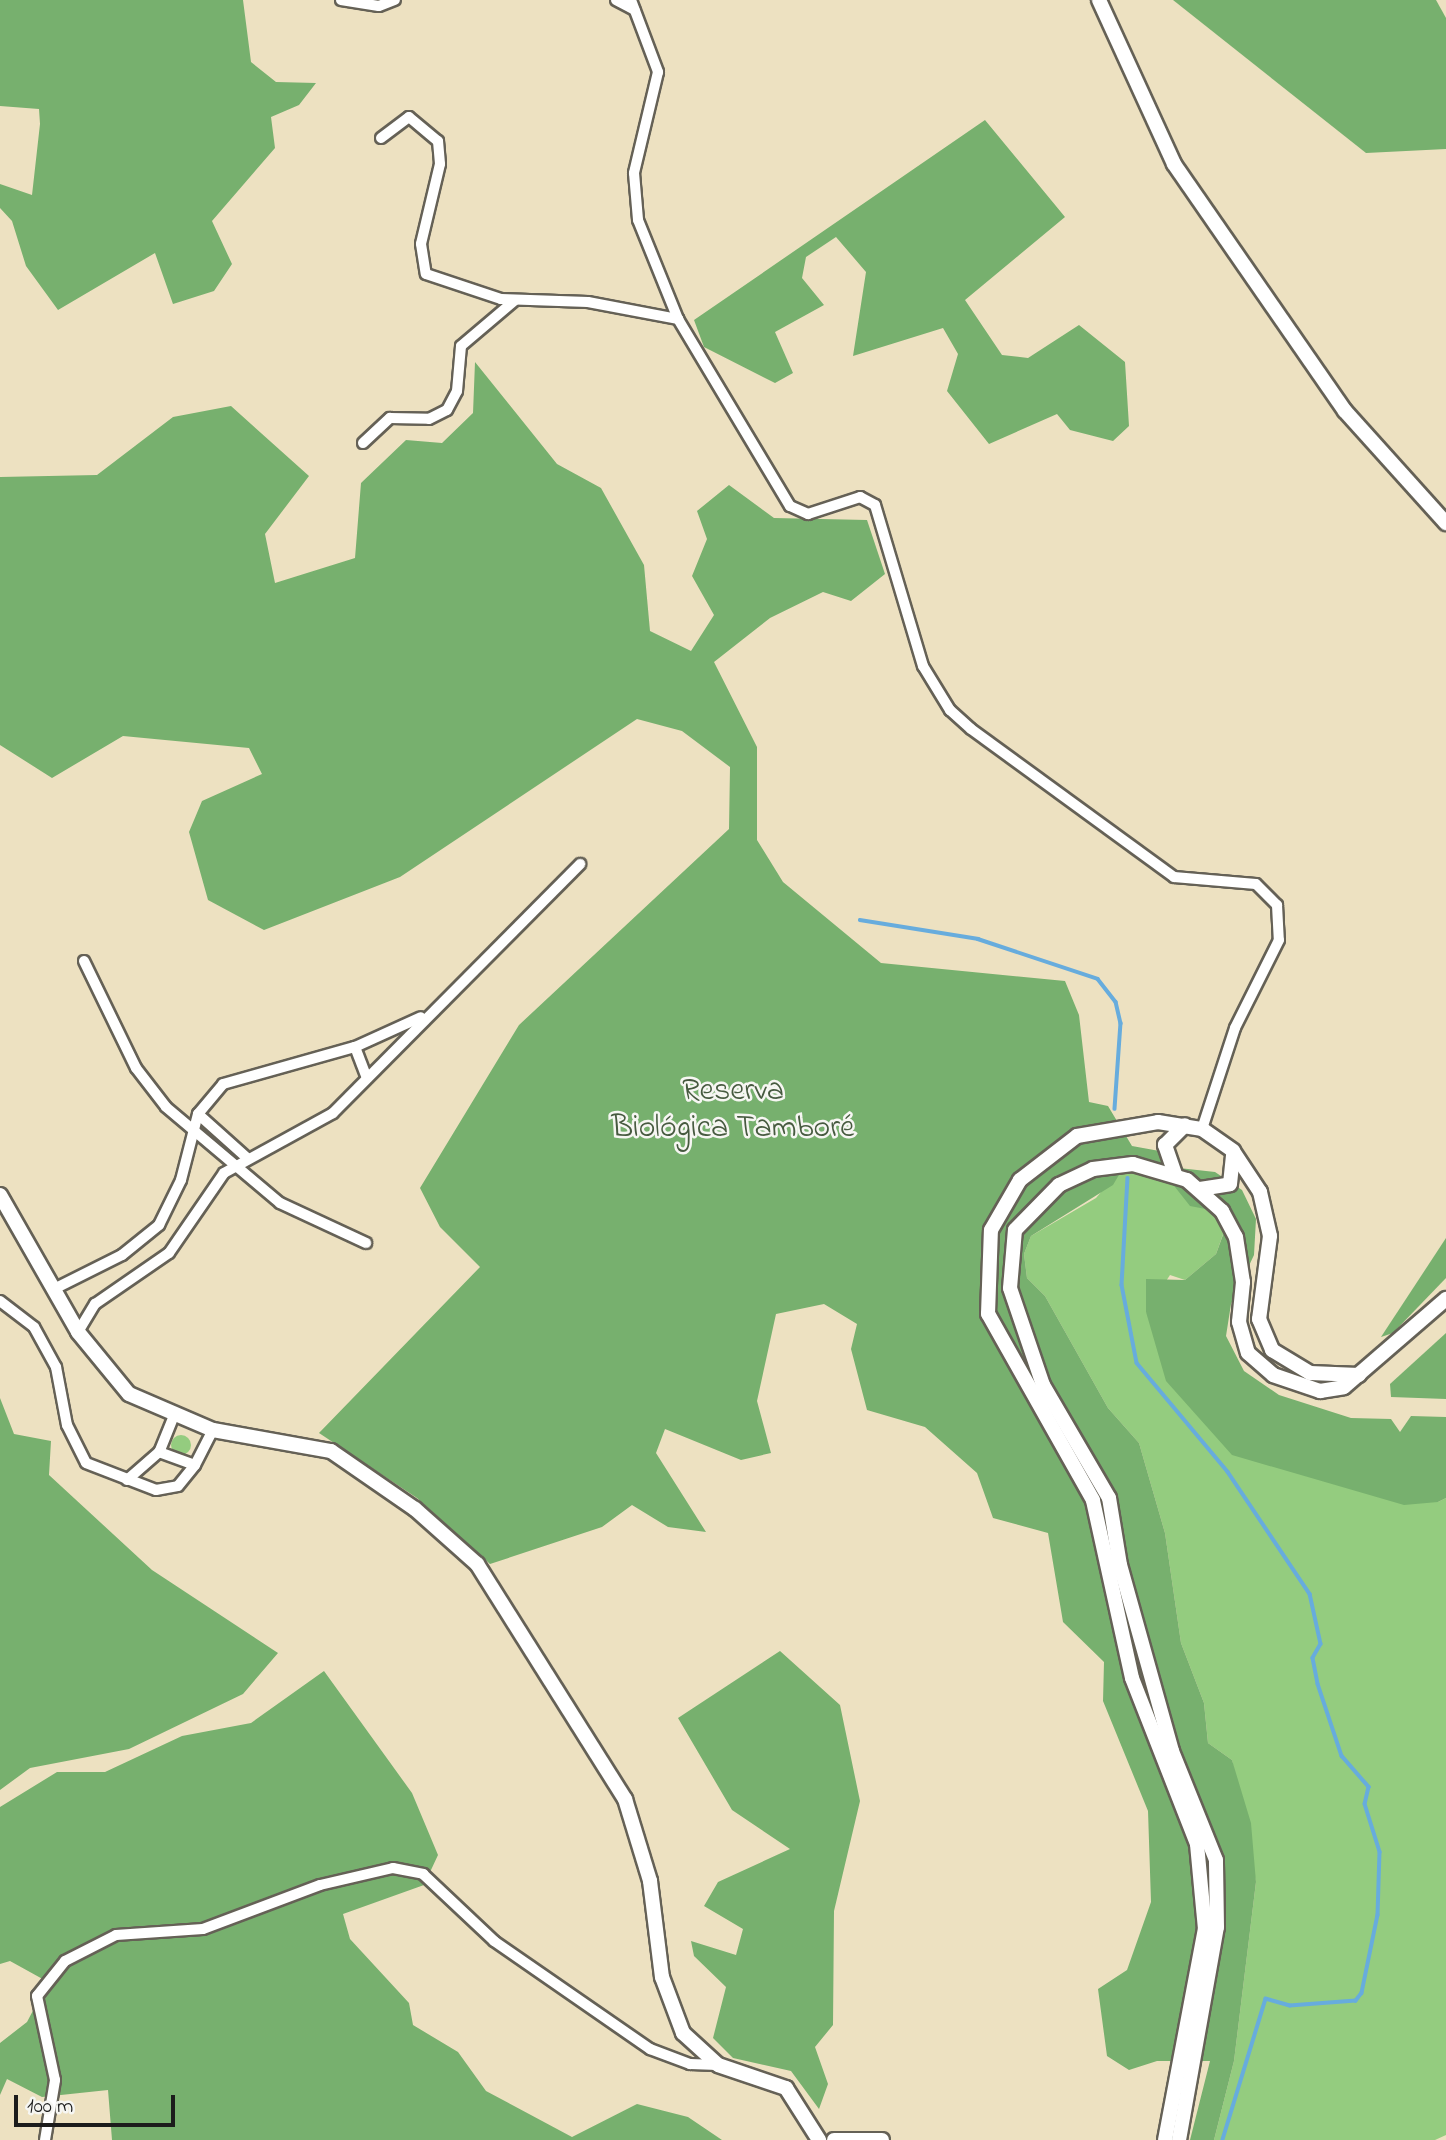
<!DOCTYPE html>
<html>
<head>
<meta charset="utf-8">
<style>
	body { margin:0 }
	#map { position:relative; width:1446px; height:2140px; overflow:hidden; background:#ede1c1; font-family:"Indie Flower",sans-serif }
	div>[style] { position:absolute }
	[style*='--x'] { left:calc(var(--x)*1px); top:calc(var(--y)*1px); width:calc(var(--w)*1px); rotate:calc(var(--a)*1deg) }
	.green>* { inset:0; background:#94cc7f }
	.round { border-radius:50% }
	.forest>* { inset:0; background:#77b06e }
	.stream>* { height:3.5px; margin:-1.75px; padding:0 1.75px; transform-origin:1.75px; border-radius:1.75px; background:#67acdd }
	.roads { filter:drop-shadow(2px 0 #656156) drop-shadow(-2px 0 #656156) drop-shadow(0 2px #656156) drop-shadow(0 -2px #656156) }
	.minor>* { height:10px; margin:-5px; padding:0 5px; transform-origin:5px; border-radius:5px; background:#fff }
	.major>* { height:14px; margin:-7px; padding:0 7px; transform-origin:7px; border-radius:7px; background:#fff }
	span { translate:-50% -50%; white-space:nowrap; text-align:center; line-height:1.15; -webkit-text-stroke:5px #f6f6f2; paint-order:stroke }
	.park-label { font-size:32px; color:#465a3f }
	.scale { position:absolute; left:14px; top:2095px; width:161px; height:32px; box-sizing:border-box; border:4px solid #1c1c1c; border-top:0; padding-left:9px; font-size:21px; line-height:24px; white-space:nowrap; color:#1c1c1c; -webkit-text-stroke:5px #f6f6f2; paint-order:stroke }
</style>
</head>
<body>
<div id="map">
	<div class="green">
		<div style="clip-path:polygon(1145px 1162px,1227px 1223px,1216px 1254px,1185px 1280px,1170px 1275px,1146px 1312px,1438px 1502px,1446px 1498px,1446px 2135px,1435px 2140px,1214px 2140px,1234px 2061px,1256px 1882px,1232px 1760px,1208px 1743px,1204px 1703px,1181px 1643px,1165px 1533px,1139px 1443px,1108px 1408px,1045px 1296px,1027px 1278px,1024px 1254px,1031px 1236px,1096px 1198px,1126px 1163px)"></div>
		<div class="round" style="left:171px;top:1435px;width:20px;height:20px"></div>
	</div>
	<div class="forest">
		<div style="clip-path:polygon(0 0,243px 0,251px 62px,276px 82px,316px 83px,299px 105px,271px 117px,275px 148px,212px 221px,232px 264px,214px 291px,173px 304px,155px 253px,58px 310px,26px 266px,12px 221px,0 208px,0 184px,32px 195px,40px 124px,39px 109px,0 106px)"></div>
		<div style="clip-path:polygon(1173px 0,1436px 0,1446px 18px,1446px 149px,1366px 153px)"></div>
		<div style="clip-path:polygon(985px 120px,1065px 217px,965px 300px,1002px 355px,1028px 358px,1079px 325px,1125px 362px,1129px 426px,1113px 441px,1070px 430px,1057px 414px,989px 444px,947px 391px,958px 354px,943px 328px,853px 356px,866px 272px,836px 237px,806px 257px,802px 278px,824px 305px,775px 332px,793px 373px,775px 383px,704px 347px,694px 320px)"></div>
		<div style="clip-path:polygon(475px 362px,557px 464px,601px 488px,644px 565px,650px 631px,691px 651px,714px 615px,692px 576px,707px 539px,697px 511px,729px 485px,774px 518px,867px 520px,885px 574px,851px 601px,823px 592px,770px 618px,714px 662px,757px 747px,757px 840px,783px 882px,881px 963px,1065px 981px,1079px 1015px,1089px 1102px,1108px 1106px,1132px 1146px,1165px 1152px,1179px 1168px,1215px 1172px,1242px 1190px,1256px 1219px,1254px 1255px,1231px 1304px,1226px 1336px,1244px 1371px,1279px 1395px,1351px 1418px,1391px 1419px,1400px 1432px,1411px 1416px,1446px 1417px,1446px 1498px,1438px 1502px,1404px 1505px,1232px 1455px,1166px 1381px,1146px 1312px,1146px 1279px,1185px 1280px,1216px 1254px,1227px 1224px,1216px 1211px,1190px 1206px,1160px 1168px,1126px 1163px,1113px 1185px,1031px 1236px,1024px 1254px,1027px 1278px,1045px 1296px,1108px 1408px,1139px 1443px,1165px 1533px,1181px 1643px,1204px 1703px,1208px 1743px,1232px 1760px,1251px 1823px,1256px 1882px,1234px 2061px,1214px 2140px,1190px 2140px,1210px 2061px,1157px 2061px,1129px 2070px,1107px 2056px,1098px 1989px,1127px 1970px,1151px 1902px,1148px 1811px,1103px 1701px,1104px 1662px,1063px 1622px,1048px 1533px,993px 1518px,977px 1473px,925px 1427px,867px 1410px,851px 1349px,857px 1324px,824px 1304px,776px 1314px,757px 1401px,771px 1453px,741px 1460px,665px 1429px,656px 1453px,706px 1532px,668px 1527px,632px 1505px,602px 1527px,490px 1564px,417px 1498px,319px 1433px,480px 1267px,440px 1227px,420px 1188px,519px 1025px,729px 829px,730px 767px,682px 731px,637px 719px,400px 877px,264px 930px,208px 900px,189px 832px,202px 801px,262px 774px,249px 748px,123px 736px,52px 778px,0 745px,0 477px,97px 475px,173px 417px,231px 406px,309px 476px,265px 534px,275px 583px,355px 558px,361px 483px,406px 440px,442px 443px,473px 413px)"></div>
		<div style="clip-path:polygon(1446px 1238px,1446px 1278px,1393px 1333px,1381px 1337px)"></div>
		<div style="clip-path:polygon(1446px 1333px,1446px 1399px,1391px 1397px,1390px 1384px)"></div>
		<div style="clip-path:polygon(0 1398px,14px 1434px,51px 1441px,49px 1475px,152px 1570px,278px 1653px,243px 1694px,129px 1749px,30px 1768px,0 1790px)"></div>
		<div style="clip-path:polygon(780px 1651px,840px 1705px,860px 1801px,834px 1911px,833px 2025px,815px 2047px,828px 2084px,819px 2109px,791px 2071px,733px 2058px,713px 2038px,726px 1987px,694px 1956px,691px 1941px,736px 1955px,743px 1929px,704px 1906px,718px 1882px,790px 1849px,732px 1810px,678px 1718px)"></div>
		<div style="clip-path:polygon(324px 1671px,412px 1793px,438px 1855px,424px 1885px,343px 1914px,350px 1939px,409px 2003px,413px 2025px,458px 2052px,486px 2091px,572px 2137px,637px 2104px,688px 2117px,722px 2140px,112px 2140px,108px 2090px,42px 2097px,7px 2079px,0 2095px,0 2043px,27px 2022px,48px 1982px,10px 1961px,0 1964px,0 1807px,57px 1772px,105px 1772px,182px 1736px,251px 1723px)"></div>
	</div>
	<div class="stream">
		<div style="--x:860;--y:920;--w:120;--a:9.1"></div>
		<div style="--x:978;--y:939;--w:126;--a:18.4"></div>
		<div style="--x:1098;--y:979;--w:29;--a:52"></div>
		<div style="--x:1116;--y:1002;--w:22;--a:77"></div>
		<div style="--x:1121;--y:1023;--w:86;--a:94"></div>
		<div style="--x:1128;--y:1178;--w:107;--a:93.2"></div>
		<div style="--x:1122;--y:1285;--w:79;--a:79.1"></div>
		<div style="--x:1137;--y:1363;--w:142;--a:50.1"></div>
		<div style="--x:1228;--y:1472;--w:147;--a:56.1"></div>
		<div style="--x:1310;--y:1594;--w:51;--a:77.6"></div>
		<div style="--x:1321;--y:1644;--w:16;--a:120"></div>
		<div style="--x:1313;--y:1658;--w:26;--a:79"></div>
		<div style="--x:1318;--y:1684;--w:76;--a:71.6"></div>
		<div style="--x:1342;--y:1756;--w:41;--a:48.9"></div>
		<div style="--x:1369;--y:1787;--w:17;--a:103"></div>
		<div style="--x:1365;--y:1804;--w:50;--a:72.6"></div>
		<div style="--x:1380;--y:1852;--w:63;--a:91.8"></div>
		<div style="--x:1378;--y:1915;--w:80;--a:101.6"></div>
		<div style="--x:1362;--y:1993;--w:10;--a:127"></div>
		<div style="--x:1356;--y:2001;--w:66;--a:175.7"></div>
		<div style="--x:1290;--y:2006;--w:25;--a:-164"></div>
		<div style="--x:1266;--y:1999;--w:147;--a:107"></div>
	</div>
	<div class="roads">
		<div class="minor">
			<div style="--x:341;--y:0;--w:38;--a:9"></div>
			<div style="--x:379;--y:6;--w:17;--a:-21"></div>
			<div style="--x:616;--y:0;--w:21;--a:28"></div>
			<div style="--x:631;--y:0;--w:77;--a:69.4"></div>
			<div style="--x:658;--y:72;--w:104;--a:103.4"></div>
			<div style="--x:634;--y:173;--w:47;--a:85.1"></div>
			<div style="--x:638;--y:220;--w:107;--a:68"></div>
			<div style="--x:678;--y:319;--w:218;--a:59.1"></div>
			<div style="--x:790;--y:506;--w:20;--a:24"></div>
			<div style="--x:808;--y:514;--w:55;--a:-18.1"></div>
			<div style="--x:860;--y:497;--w:17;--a:28"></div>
			<div style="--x:875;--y:505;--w:168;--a:73.4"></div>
			<div style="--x:923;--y:666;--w:52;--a:58.5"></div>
			<div style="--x:950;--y:710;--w:28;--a:42"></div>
			<div style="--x:971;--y:729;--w:251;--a:36.1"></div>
			<div style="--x:1174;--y:877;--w:82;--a:4.9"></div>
			<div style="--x:1256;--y:884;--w:30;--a:45"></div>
			<div style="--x:1277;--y:905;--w:35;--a:87"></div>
			<div style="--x:1279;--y:940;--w:98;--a:116.6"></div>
			<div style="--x:1235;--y:1028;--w:106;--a:108.1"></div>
			<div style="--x:381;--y:138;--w:35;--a:-37"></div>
			<div style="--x:409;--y:117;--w:38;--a:40"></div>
			<div style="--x:438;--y:141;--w:23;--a:85"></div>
			<div style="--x:440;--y:164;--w:82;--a:103.4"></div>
			<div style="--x:421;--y:244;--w:30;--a:81"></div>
			<div style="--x:426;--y:274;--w:79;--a:18.4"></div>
			<div style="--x:501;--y:299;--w:87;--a:2"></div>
			<div style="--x:588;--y:302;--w:92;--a:10.7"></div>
			<div style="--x:363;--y:443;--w:37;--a:-43"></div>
			<div style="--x:390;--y:418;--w:39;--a:1"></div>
			<div style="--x:429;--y:419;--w:20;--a:-27"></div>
			<div style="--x:447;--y:410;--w:21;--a:-62"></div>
			<div style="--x:457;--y:391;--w:45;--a:-84.9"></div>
			<div style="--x:461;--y:346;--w:70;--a:-40.3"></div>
			<div style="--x:84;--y:961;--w:119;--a:64.1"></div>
			<div style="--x:136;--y:1068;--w:49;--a:52.4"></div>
			<div style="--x:166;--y:1107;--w:149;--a:40.1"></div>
			<div style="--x:280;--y:1203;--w:95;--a:24.9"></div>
			<div style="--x:355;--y:1047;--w:33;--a:69"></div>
			<div style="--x:198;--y:1114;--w:66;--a:41.9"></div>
			<div style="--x:54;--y:1289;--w:76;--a:-26.6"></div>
			<div style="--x:122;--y:1255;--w:48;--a:-39"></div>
			<div style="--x:159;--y:1225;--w:50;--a:-63.9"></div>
			<div style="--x:181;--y:1180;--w:68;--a:-75.6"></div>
			<div style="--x:198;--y:1114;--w:39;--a:-50"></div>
			<div style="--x:223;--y:1084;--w:137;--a:-15.7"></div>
			<div style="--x:355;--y:1047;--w:72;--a:-24.4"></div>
			<div style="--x:0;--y:1301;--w:43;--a:37.4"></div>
			<div style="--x:34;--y:1327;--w:46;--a:61.2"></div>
			<div style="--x:56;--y:1367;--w:59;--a:79.3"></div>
			<div style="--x:67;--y:1425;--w:42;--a:63.4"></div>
			<div style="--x:86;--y:1463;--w:75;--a:21.1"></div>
			<div style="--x:156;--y:1490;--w:22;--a:-10"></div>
			<div style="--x:178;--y:1486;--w:27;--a:-51"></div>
			<div style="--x:78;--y:1332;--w:33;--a:-59"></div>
			<div style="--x:95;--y:1304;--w:90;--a:-34.6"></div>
			<div style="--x:169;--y:1253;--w:97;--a:-55.5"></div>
			<div style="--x:224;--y:1173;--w:124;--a:-28.8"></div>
			<div style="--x:333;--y:1113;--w:351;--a:-45.2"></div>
			<div style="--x:173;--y:1418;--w:37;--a:112"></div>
			<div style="--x:159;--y:1452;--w:38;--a:20"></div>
			<div style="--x:195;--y:1465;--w:39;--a:-63"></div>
			<div style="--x:127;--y:1480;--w:43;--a:-41.2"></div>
			<div style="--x:45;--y:2140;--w:61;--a:-80.5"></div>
			<div style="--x:55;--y:2080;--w:86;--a:-102.1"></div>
			<div style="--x:37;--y:1996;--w:45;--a:-51.3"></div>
			<div style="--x:65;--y:1961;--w:57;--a:-27"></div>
			<div style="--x:116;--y:1935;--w:87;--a:-3.9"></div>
			<div style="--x:203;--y:1929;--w:125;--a:-20.6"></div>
			<div style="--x:320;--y:1885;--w:75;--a:-13.1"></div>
			<div style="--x:393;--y:1868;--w:31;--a:11"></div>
			<div style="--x:423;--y:1874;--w:98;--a:43.3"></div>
			<div style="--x:494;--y:1941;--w:190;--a:34.7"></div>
			<div style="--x:650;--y:2049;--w:43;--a:20.6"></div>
			<div style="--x:690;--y:2064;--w:28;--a:2"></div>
		</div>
		<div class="major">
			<div style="--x:1099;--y:0;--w:180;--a:65.4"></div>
			<div style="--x:1174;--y:164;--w:300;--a:55.3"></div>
			<div style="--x:1345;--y:411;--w:151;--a:48"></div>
			<div style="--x:1175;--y:1174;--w:31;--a:-109"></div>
			<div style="--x:1165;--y:1145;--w:28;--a:-45"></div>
			<div style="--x:1200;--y:1189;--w:30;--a:-9"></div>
			<div style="--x:1230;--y:1184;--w:29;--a:-84"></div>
			<div style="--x:0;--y:1195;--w:158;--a:60.3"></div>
			<div style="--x:78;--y:1332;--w:80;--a:50.6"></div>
			<div style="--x:129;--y:1394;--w:91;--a:23.2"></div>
			<div style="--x:213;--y:1430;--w:120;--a:10.1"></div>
			<div style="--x:331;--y:1451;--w:102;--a:34.6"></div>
			<div style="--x:415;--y:1509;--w:83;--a:41.6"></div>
			<div style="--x:477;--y:1564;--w:278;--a:57.8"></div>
			<div style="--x:625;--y:1799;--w:86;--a:73"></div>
			<div style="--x:650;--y:1881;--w:97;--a:82.9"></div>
			<div style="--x:662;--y:1977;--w:60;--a:69.4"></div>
			<div style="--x:683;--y:2033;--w:47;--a:42.4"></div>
			<div style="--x:718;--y:2065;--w:72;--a:18.7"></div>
			<div style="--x:786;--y:2088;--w:62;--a:57.6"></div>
			<div style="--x:834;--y:2140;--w:48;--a:0"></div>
			<div style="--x:1165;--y:2140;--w:215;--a:-79.3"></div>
			<div style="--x:1205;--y:1929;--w:85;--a:-95.4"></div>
			<div style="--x:1197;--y:1844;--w:178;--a:-111.4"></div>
			<div style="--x:1132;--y:1678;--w:182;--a:-102.4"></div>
			<div style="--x:1093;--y:1500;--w:214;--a:-119.4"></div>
			<div style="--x:988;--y:1314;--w:84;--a:-88"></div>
			<div style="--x:991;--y:1230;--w:58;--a:-59.9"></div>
			<div style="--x:1020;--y:1180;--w:72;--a:-37.7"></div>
			<div style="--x:1077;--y:1136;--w:82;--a:-9.8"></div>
			<div style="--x:1158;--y:1122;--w:45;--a:9"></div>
			<div style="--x:1202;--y:1129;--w:38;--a:35"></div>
			<div style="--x:1233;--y:1151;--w:49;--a:56.6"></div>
			<div style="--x:1260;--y:1192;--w:45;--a:77.2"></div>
			<div style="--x:1270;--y:1236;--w:84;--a:97.5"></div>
			<div style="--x:1259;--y:1319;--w:34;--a:67"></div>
			<div style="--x:1272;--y:1350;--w:44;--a:31.2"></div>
			<div style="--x:1310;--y:1373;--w:49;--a:2.3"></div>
			<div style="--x:1179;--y:2140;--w:216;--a:-79.9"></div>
			<div style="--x:1217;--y:1927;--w:67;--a:-90.9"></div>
			<div style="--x:1216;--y:1860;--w:118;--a:-112"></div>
			<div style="--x:1172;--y:1751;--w:193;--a:-105.6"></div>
			<div style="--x:1120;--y:1565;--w:68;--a:-99.3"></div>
			<div style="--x:1109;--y:1498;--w:131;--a:-120.3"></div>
			<div style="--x:1043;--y:1385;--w:102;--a:-108.8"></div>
			<div style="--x:1010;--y:1288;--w:58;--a:-85.1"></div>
			<div style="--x:1015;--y:1230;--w:63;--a:-45.6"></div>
			<div style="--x:1059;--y:1185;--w:38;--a:-25"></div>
			<div style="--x:1093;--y:1169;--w:40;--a:-7.1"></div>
			<div style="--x:1133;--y:1164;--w:56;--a:16.5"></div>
			<div style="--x:1187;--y:1180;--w:47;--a:41.5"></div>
			<div style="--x:1222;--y:1211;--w:30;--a:62"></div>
			<div style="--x:1236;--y:1237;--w:46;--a:81.2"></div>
			<div style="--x:1243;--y:1282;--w:40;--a:95.7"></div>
			<div style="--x:1239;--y:1322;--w:32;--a:74"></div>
			<div style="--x:1248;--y:1353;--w:33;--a:41"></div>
			<div style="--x:1273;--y:1375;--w:50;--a:18.8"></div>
			<div style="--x:1320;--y:1391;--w:24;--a:-9"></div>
			<div style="--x:1344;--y:1387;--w:135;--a:-40.8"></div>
		</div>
	</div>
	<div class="park-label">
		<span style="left:733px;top:1111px">Reserva<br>Biológica Tamboré</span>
	</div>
	<div class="scale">100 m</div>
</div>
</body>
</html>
